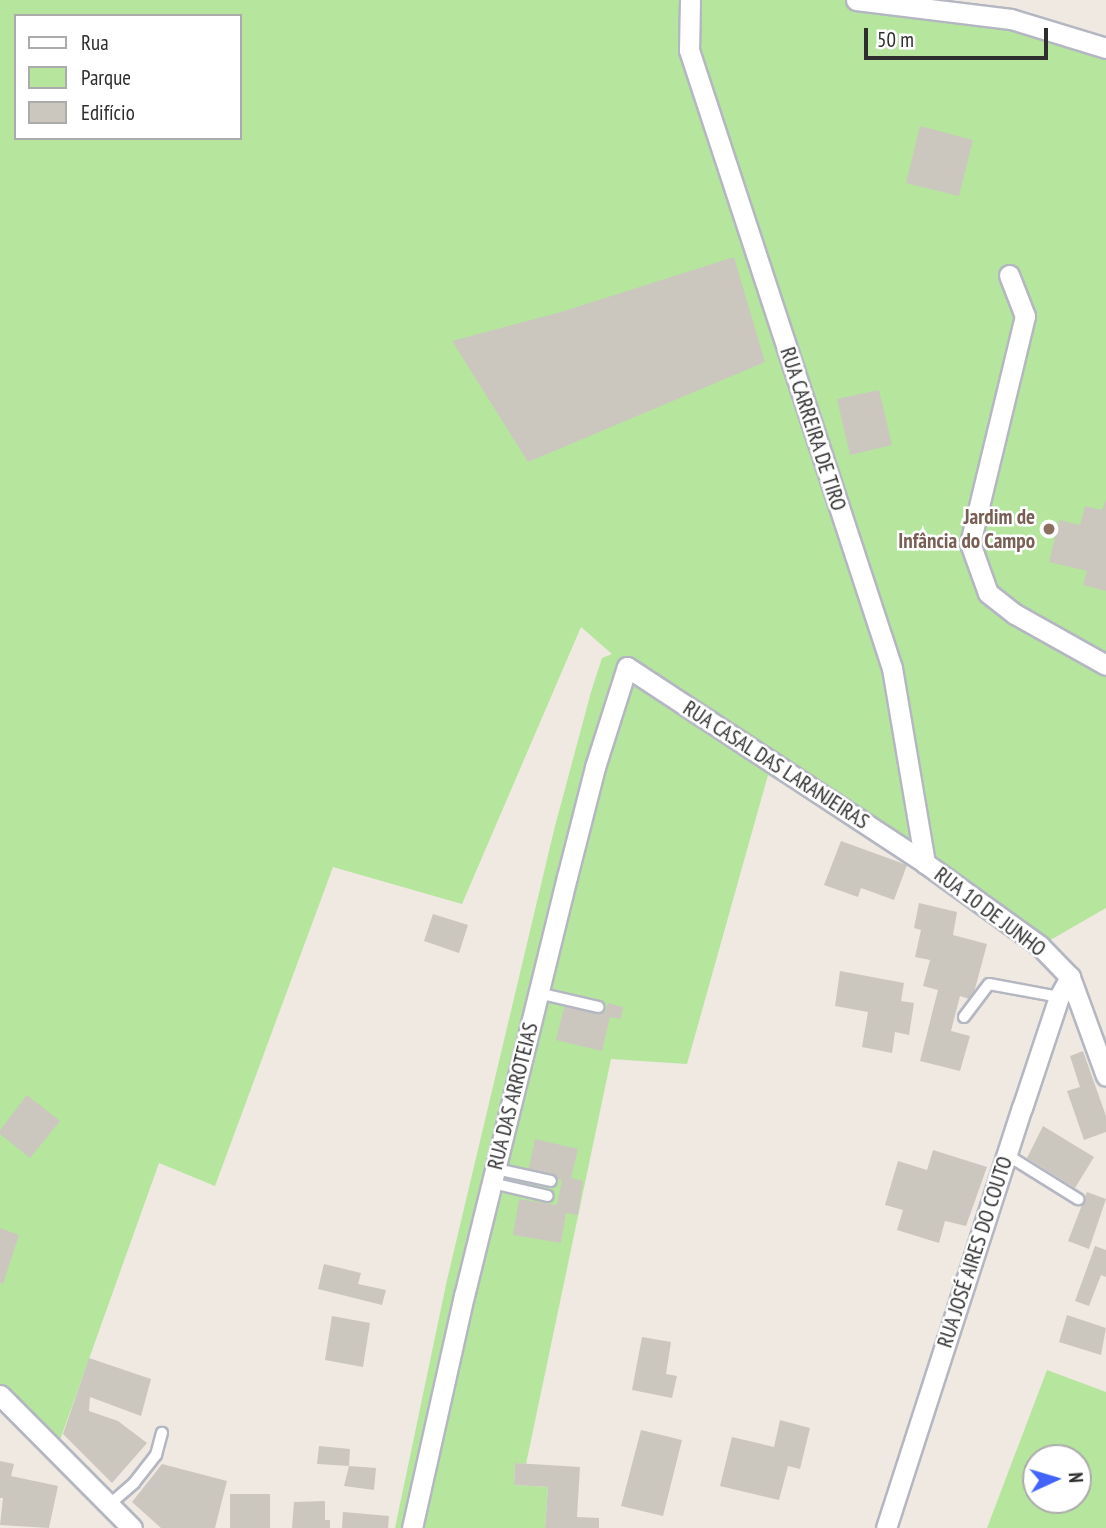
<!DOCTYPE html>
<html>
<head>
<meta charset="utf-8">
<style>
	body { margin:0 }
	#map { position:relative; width:1106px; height:1528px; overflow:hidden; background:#efe9e1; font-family:"PT Sans Narrow",sans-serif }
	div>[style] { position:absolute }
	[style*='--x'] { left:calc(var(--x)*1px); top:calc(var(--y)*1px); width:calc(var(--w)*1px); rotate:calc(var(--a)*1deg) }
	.green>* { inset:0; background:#b6e59e }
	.building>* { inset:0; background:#cbc7bf }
	.roads { filter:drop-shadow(2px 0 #b4b7c1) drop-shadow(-2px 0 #b4b7c1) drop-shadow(0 2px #b4b7c1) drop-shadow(0 -2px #b4b7c1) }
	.service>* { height:10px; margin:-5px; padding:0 5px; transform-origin:5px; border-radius:5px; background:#fff }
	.minor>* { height:19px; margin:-9.5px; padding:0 9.5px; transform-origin:9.5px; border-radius:9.5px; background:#fff }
	.dots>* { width:19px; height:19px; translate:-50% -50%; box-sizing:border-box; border:4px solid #fff; border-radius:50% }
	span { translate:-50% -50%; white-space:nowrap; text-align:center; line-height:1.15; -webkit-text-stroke:5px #fff; paint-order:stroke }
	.street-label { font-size:21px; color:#2e2e2e }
	.education-label { font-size:21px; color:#785e54; font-weight:700 }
	.right { translate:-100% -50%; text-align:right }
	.legend { position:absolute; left:14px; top:14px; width:228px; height:126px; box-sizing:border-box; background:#fff; border:2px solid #ababab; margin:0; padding:9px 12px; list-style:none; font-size:21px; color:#2e2e2e }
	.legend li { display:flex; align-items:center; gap:14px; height:35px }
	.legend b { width:35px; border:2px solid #ababab }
	.north { position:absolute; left:1022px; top:1444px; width:70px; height:70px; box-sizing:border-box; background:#fff; border:2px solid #ababab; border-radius:50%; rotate:86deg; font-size:19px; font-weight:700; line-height:28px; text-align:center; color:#2e2e2e }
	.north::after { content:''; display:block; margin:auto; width:24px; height:32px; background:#4264fb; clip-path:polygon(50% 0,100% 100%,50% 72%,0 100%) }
	.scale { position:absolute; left:864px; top:28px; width:184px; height:32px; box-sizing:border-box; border:4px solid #2e2e2e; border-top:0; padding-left:9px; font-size:21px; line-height:24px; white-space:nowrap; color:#2e2e2e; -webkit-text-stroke:5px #fff; paint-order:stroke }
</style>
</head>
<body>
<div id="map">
	<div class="green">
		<div style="clip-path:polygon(evenodd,0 0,855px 0,1011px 19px,1106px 48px,1106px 908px,1040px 946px,924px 863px,768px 775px,687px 1064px,611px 1059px,526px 1464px,515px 1463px,514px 1485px,548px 1487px,545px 1528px,395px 1528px,447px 1280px,554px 830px,591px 692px,602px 658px,612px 654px,581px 627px,462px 904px,333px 867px,215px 1186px,159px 1163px,55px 1454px,0 1395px,0 0,16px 16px,240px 16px,240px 138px,16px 138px,16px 16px)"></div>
		<div style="clip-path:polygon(evenodd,1047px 1370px,1106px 1392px,1106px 1528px,987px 1528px,1047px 1370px,1036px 1458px,1078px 1458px,1078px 1500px,1036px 1500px,1036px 1458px)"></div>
	</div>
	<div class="building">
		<div style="clip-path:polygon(920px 126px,973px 140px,959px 196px,906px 183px)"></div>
		<div style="clip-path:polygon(734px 257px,765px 362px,528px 462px,452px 341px,561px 312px)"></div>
		<div style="clip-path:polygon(879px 390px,892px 445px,850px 455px,837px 399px)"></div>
		<div style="clip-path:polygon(1106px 499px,1106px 591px,1083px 585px,1087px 571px,1049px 562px,1059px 520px,1080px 525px,1085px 506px,1102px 510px)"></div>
		<div style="clip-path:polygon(841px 841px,907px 865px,894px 900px,861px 888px,858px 897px,824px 885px)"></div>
		<div style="clip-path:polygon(919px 903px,957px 912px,953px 935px,987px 944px,972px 1000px,960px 996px,951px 1031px,970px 1036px,960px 1071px,920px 1061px,938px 990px,923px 986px,930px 960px,915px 957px,921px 930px,914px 928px)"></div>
		<div style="clip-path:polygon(433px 914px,468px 925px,459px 953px,424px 941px)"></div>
		<div style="clip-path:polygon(840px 971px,904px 983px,901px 1001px,914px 1003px,909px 1035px,895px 1032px,892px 1053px,862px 1047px,868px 1012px,835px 1006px)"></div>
		<div style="clip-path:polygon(608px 1003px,623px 1007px,621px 1019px,610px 1017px,602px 1051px,556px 1040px,565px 1004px,605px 1013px)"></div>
		<div style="clip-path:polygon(1083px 1051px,1106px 1116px,1106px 1132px,1084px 1140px,1067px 1091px,1080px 1087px,1070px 1056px)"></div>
		<div style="clip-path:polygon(27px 1095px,60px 1121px,30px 1158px,0 1134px,0 1130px)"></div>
		<div style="clip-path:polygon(1043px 1126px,1094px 1157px,1075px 1188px,1027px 1158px)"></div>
		<div style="clip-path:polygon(535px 1139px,578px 1149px,571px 1178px,583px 1181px,578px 1215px,566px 1213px,561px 1243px,513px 1235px,519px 1199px,557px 1205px,562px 1180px,528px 1172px)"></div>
		<div style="clip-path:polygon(933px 1150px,987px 1167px,966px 1226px,945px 1221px,939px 1243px,897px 1230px,903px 1210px,885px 1205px,898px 1161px,927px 1170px)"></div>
		<div style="clip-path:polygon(1087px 1192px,1106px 1199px,1089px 1249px,1068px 1241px)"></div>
		<div style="clip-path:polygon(0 1228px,19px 1235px,3px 1284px,0 1283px)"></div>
		<div style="clip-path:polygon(1095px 1246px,1106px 1250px,1106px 1277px,1101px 1275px,1089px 1306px,1075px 1301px)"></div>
		<div style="clip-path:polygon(324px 1264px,361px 1273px,358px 1284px,386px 1290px,382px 1305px,318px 1289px)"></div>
		<div style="clip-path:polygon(1067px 1315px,1106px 1328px,1101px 1355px,1059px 1342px)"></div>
		<div style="clip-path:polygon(332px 1316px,370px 1323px,363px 1367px,325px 1360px)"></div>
		<div style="clip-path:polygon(642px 1337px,671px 1342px,666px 1374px,677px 1376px,672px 1398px,632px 1390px)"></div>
		<div style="clip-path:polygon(89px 1358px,151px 1379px,141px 1416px,90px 1397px,89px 1411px,118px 1421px,147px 1443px,112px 1483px,63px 1434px)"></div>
		<div style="clip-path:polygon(780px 1420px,810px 1428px,800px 1469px,788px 1466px,779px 1500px,720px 1486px,732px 1437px,774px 1447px)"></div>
		<div style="clip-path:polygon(641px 1430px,682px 1440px,663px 1516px,621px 1506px)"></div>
		<div style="clip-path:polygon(319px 1446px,350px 1449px,349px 1466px,317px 1464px)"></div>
		<div style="clip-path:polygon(0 1461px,14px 1464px,11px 1476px,58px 1486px,49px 1528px,0 1525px,3px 1498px,0 1498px)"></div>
		<div style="clip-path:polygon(515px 1463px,580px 1467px,577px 1517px,599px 1518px,599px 1528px,545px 1528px,548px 1487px,514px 1485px)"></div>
		<div style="clip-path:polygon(162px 1464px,227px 1481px,215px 1528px,161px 1528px,132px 1502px)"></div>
		<div style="clip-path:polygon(349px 1466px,376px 1468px,374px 1490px,344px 1486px)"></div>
		<div style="clip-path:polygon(230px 1494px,270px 1494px,270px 1528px,230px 1528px)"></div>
		<div style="clip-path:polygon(325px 1501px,325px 1520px,330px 1520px,330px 1528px,292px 1528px,294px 1502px)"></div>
		<div style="clip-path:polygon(343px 1512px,389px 1516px,388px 1528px,342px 1528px)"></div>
	</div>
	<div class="roads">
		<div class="service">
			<div style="--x:538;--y:993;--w:62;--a:13.1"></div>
			<div style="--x:964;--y:1017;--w:41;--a:-52.9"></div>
			<div style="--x:989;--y:984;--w:71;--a:10.5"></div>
			<div style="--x:1007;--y:1155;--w:84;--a:31.8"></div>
			<div style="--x:496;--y:1169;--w:56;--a:12.3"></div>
			<div style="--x:492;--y:1183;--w:57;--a:13.1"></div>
			<div style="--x:110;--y:1504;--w:32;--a:-41"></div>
			<div style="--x:134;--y:1483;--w:36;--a:-52"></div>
			<div style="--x:156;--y:1455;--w:23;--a:-75"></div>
		</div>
		<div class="minor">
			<div style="--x:690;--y:0;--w:50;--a:91.1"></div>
			<div style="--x:689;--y:50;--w:650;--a:71.82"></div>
			<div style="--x:892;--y:668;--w:198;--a:80.4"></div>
			<div style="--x:856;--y:0;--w:156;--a:7"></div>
			<div style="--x:1011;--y:19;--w:99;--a:17"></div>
			<div style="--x:1009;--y:275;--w:44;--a:68.7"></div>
			<div style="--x:1025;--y:316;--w:234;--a:103.6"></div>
			<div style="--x:970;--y:543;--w:53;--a:70.2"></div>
			<div style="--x:988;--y:593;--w:34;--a:38"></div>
			<div style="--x:1015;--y:614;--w:104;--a:29.3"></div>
			<div style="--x:0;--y:1395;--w:187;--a:45.2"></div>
			<div style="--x:412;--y:1528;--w:238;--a:-77.4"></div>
			<div style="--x:464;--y:1296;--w:431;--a:-76.2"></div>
			<div style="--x:567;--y:877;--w:114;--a:-75.7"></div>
			<div style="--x:595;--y:767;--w:105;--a:-72.3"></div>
			<div style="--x:627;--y:667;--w:357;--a:33.3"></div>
			<div style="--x:925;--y:863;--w:142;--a:35.8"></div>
			<div style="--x:1040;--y:946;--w:43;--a:45.9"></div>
			<div style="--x:1070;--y:977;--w:105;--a:70"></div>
			<div style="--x:886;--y:1528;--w:441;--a:-72.1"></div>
			<div style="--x:1022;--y:1108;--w:117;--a:-71.6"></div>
			<div style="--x:1059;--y:997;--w:23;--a:-61"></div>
		</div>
	</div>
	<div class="dots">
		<div style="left:1049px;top:529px;background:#8d6e63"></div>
	</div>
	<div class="street-label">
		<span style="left:813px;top:429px;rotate:72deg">RUA CARREIRA DE TIRO</span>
		<span style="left:776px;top:765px;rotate:33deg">RUA CASAL DAS LARANJEIRAS</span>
		<span style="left:990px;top:912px;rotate:37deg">RUA 10 DE JUNHO</span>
		<span style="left:513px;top:1096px;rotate:-76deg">RUA DAS ARROTEIAS</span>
		<span style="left:975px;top:1252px;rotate:-72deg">RUA JOSÉ AIRES DO COUTO</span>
	</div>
	<div class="education-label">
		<span class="right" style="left:1035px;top:529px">Jardim de<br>Infância do Campo</span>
	</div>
	<ul class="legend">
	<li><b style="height:9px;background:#fff"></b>Rua</li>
	<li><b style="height:19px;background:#b6e59e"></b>Parque</li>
	<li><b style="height:19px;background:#cbc7bf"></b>Edifício</li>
	</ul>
	<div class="north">N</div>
	<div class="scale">50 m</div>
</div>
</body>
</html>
